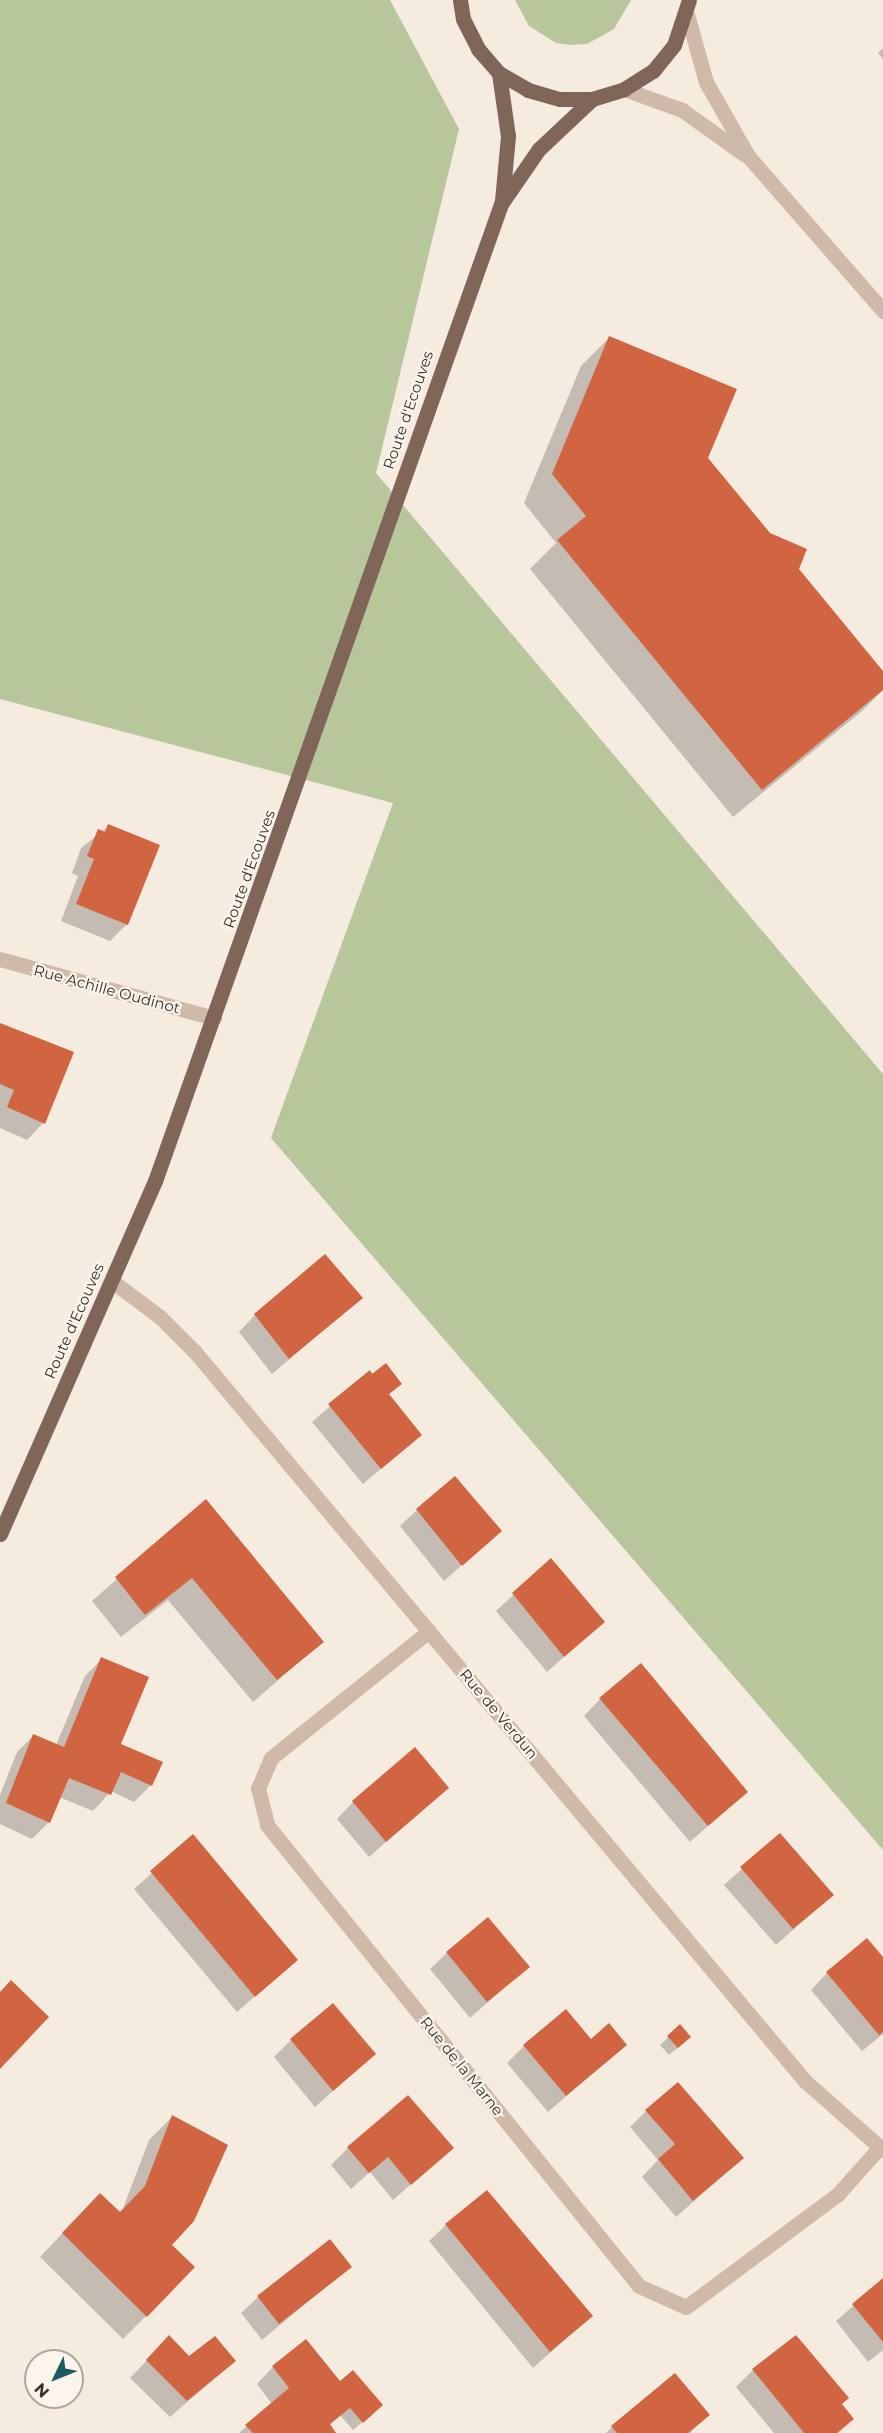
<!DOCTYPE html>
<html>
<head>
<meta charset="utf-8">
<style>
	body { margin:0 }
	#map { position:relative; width:883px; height:2433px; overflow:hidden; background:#f5ebdf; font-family:Montserrat,sans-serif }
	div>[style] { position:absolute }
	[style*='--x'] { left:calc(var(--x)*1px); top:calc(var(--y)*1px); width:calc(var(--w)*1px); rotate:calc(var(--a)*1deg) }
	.green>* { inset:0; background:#b8c69c }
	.shadow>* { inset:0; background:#0003 }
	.building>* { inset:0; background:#d16541 }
	.minor>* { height:15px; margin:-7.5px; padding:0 7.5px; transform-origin:7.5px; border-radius:7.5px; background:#cfbaa9 }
	.major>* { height:15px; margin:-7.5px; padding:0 7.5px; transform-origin:7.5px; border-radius:7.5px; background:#7f6659 }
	span { translate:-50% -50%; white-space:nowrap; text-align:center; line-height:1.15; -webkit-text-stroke:4.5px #fcf5ec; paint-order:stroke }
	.street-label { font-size:15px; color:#3b2f29 }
	.north { position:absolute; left:24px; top:2349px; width:60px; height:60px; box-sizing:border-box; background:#fcf5ec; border:2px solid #afa69e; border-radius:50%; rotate:227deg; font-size:16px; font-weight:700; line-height:24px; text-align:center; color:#3b2f29 }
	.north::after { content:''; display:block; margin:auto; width:21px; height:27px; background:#1a5c62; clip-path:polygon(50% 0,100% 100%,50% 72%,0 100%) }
</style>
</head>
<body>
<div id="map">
	<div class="green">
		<div style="clip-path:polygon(0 0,390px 0,459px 129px,376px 473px,883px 1074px,883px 1850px,271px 1138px,393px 803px,0 699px)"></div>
		<div style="clip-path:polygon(515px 0,631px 0,614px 29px,587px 44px,571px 45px,556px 43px,529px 26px)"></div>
	</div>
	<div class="shadow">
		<div style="clip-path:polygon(883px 48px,883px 59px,878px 53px)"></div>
		<div style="clip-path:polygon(609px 338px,795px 575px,883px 674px,883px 690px,862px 711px,733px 817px,530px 569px,556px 543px,524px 503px,581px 366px)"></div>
		<div style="clip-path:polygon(109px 826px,127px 924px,110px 941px,61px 921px,78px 876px,72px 873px,81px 848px)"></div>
		<div style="clip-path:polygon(0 1024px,43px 1123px,27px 1140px,0 1128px)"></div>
		<div style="clip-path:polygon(361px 1298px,272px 1374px,239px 1332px,255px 1315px)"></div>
		<div style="clip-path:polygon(369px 1372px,400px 1384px,388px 1395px,420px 1435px,363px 1484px,312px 1422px)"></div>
		<div style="clip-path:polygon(206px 1501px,322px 1642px,253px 1702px,168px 1600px,121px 1637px,92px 1601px)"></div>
		<div style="clip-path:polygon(417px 1510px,500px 1531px,444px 1581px,400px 1526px)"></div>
		<div style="clip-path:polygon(551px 1560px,603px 1622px,547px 1672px,496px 1611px)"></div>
		<div style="clip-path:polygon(102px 1659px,119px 1745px,151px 1785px,134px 1802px,111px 1791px,93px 1811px,59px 1797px,49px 1822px,32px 1839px,0 1824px,0 1795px,17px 1752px,33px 1736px,56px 1745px,85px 1676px)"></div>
		<div style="clip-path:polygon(600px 1699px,746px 1792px,690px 1842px,584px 1716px)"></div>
		<div style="clip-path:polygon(447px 1788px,369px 1857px,337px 1819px,353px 1802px)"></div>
		<div style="clip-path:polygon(780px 1835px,832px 1895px,776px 1945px,724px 1885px)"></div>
		<div style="clip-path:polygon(193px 1836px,296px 1960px,237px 2012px,134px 1889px)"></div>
		<div style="clip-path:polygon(447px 1953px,528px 1967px,470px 2018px,430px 1969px)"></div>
		<div style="clip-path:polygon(883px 1960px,883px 2034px,862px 2051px,811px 1990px,827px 1973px)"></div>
		<div style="clip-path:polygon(680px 2026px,681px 2045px,669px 2055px,660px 2045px)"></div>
		<div style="clip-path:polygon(291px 2040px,374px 2054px,315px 2107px,274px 2057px)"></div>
		<div style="clip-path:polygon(591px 2041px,625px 2045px,548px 2112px,507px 2063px,524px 2046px)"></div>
		<div style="clip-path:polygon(646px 2111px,742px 2158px,676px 2217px,642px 2177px,658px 2160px,630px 2127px)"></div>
		<div style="clip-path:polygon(172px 2117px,170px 2245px,146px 2316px,123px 2339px,40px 2257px,76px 2219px,122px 2211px,149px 2140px)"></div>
		<div style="clip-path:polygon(348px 2148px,452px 2148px,393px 2200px,370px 2172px,351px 2189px,331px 2165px)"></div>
		<div style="clip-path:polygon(446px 2225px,591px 2316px,533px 2368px,429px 2241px)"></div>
		<div style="clip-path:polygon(350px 2267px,262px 2340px,241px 2313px,258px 2297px)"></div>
		<div style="clip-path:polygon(883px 2280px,883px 2350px,868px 2362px,836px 2321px)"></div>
		<div style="clip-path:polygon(153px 2354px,189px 2358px,234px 2361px,170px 2417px,130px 2378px)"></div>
		<div style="clip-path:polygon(273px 2367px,340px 2383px,373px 2413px,353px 2430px,340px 2415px,329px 2426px,335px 2433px,239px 2433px,272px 2404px,257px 2384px)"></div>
		<div style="clip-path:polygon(753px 2370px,852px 2419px,838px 2433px,774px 2433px,736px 2387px)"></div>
		<div style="clip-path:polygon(708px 2415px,690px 2433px,606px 2433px,612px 2427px)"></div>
	</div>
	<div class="building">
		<div style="clip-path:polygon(609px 336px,737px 389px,708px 458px,770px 533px,807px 549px,799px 569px,883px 671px,883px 690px,762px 790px,557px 540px,586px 516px,552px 474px)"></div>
		<div style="clip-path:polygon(108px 824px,160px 845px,128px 925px,76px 904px,94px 859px,87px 856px,98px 829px,105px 832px)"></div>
		<div style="clip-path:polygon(0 1023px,74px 1052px,45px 1124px,7px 1107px,14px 1090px,0 1084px)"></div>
		<div style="clip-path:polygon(325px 1254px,363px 1298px,289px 1359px,254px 1314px)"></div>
		<div style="clip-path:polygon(386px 1363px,402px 1384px,389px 1394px,422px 1435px,381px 1469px,328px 1404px,370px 1370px,372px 1374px)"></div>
		<div style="clip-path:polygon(455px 1476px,502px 1531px,462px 1566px,416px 1509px)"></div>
		<div style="clip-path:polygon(206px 1499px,324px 1642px,277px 1680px,192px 1578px,145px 1615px,115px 1577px)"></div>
		<div style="clip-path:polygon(551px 1558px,605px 1622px,564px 1657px,512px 1593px)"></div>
		<div style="clip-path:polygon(101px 1657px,149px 1677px,121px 1744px,163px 1762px,152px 1786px,121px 1772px,111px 1795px,69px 1778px,50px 1823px,6px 1803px,33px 1734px,64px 1747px)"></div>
		<div style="clip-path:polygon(641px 1663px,748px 1792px,708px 1826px,599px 1698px)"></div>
		<div style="clip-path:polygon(415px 1747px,449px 1788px,386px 1842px,352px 1801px)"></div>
		<div style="clip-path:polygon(780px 1833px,834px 1895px,793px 1929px,740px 1867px)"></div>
		<div style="clip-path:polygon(193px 1834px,298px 1960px,255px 1997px,150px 1871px)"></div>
		<div style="clip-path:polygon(488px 1917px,530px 1967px,487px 2002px,446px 1952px)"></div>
		<div style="clip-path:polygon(867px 1938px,883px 1957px,883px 2032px,879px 2035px,826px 1972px)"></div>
		<div style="clip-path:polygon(11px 1980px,49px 2017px,0 2069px,0 1992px)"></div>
		<div style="clip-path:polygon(333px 2003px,376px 2054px,333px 2091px,290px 2039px)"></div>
		<div style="clip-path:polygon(566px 2009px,591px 2039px,609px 2023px,627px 2045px,566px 2096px,523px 2045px)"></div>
		<div style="clip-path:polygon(680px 2024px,691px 2037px,678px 2048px,667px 2036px)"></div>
		<div style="clip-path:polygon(678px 2082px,744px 2158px,693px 2201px,658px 2159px,675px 2144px,645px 2110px)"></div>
		<div style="clip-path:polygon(408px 2095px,454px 2148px,411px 2185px,388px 2157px,369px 2173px,347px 2147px)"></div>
		<div style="clip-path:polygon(172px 2115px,228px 2145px,194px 2221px,172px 2245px,195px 2267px,147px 2317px,62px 2233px,100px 2193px,120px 2212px,145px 2186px)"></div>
		<div style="clip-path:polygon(487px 2190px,593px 2316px,550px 2352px,445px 2224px)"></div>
		<div style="clip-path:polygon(330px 2239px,352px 2267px,279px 2324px,257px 2296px)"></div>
		<div style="clip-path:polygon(883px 2278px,883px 2342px,852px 2304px)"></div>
		<div style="clip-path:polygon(169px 2335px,189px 2356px,215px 2336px,236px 2361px,187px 2401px,146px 2360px)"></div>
		<div style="clip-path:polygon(796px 2335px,849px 2398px,842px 2404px,854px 2419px,837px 2433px,804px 2433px,752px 2369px)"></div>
		<div style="clip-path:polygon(306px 2339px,340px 2381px,353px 2370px,383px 2405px,363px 2423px,350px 2408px,330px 2424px,336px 2433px,253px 2433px,245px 2425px,289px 2388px,272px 2366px)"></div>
		<div style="clip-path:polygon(675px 2373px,710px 2415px,688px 2433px,617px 2433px,611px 2426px)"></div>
	</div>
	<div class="minor">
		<div style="--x:687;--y:14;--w:71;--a:74.4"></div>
		<div style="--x:706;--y:82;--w:85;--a:60.4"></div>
		<div style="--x:748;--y:156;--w:206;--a:48.9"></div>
		<div style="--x:624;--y:89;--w:62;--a:19.9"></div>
		<div style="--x:682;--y:110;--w:77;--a:35.5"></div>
		<div style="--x:0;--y:959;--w:222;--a:15.4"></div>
		<div style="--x:112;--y:1281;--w:60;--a:36.9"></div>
		<div style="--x:160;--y:1317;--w:49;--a:45"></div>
		<div style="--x:195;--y:1352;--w:951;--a:50.08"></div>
		<div style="--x:805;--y:2081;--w:104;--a:41.5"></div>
		<div style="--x:429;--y:1631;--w:203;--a:141.2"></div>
		<div style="--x:271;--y:1758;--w:33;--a:113"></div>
		<div style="--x:258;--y:1788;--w:38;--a:76"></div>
		<div style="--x:267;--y:1825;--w:592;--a:51.1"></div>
		<div style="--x:639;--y:2286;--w:51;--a:24.1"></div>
		<div style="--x:686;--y:2307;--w:189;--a:-36.6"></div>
		<div style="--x:838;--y:2194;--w:62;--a:-48.3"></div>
	</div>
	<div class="major">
		<div style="--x:460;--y:0;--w:19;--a:81"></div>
		<div style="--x:463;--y:19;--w:34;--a:63"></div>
		<div style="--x:478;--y:49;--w:32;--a:49"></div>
		<div style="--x:499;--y:73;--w:34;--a:30"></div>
		<div style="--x:528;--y:90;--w:33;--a:16"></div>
		<div style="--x:560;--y:99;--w:32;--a:0"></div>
		<div style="--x:592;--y:99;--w:34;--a:-17"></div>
		<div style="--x:624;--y:89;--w:34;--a:-32"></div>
		<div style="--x:653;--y:71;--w:33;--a:-51"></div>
		<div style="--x:674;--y:45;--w:47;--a:-71.6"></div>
		<div style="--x:499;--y:73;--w:64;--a:81.9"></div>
		<div style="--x:508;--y:136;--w:65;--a:95.3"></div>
		<div style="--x:0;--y:1534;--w:386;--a:-66.3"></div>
		<div style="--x:155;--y:1181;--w:1036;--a:-70.5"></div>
		<div style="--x:501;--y:204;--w:67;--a:-55.4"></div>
		<div style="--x:539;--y:149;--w:73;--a:-43.3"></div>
	</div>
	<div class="street-label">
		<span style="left:408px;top:410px;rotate:-71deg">Route d'Ecouves</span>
		<span style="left:249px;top:869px;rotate:-70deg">Route d'Ecouves</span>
		<span style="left:107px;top:989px;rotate:15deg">Rue Achille Oudinot</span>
		<span style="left:74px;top:1321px;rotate:-66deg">Route d'Ecouves</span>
		<span style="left:499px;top:1714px;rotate:50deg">Rue de Verdun</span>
		<span style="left:462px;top:2066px;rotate:51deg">Rue de la Marne</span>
	</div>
	<div class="north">N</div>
</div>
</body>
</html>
